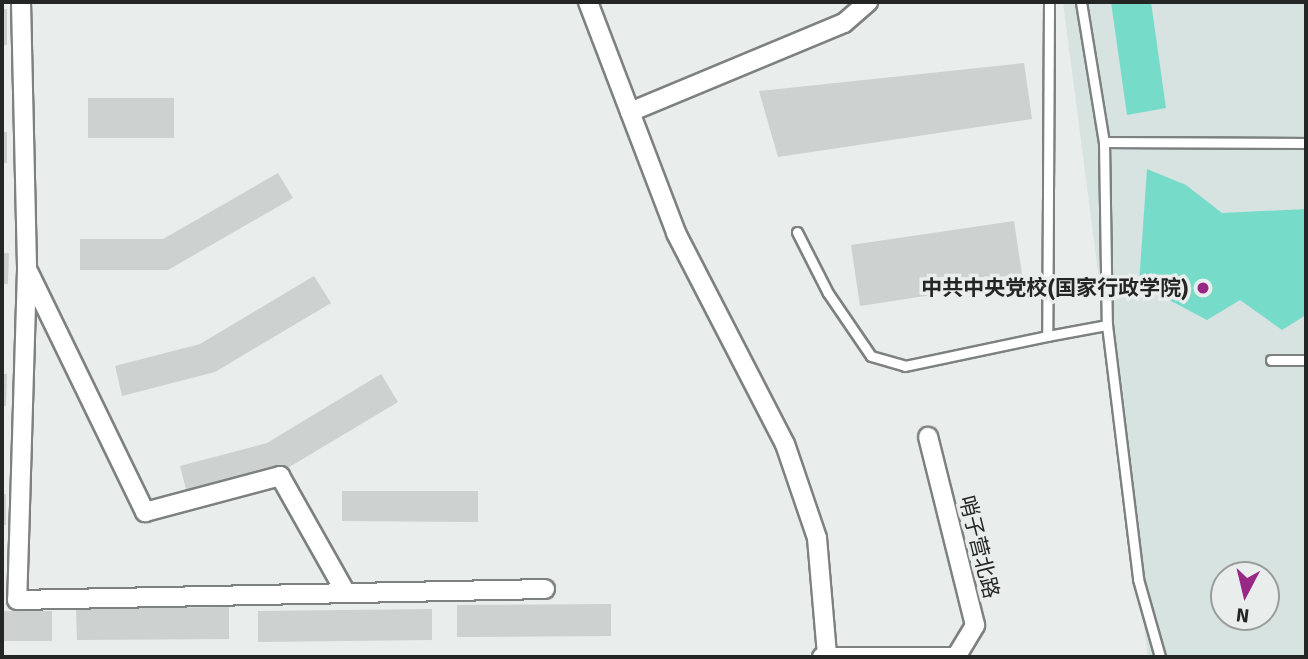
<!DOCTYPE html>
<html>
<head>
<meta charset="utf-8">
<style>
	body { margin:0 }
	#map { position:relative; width:1308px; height:659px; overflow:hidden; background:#e9edec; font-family:Signika,"Noto Sans SC",sans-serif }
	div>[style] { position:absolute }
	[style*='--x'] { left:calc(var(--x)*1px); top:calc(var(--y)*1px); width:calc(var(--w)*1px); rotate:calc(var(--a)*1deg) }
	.built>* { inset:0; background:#d6e3e0 }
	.water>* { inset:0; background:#77dbca }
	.building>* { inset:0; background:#cdd1d0 }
	.roads { filter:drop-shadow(2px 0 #7d8180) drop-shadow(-2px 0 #7d8180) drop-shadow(0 2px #7d8180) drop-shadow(0 -2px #7d8180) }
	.lane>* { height:9px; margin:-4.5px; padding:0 4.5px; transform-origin:4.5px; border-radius:4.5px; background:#fff }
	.street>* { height:18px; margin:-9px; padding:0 9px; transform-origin:9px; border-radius:9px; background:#fff }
	.dots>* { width:19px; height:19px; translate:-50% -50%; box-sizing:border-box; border:4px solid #e9edec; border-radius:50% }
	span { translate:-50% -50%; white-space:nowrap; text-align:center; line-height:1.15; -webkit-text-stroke:7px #e9edec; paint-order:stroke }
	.poi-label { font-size:21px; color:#242525; font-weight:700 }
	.right { translate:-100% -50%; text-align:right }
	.street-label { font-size:21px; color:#242525 }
	.frame { position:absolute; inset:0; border:4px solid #242525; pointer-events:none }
	.north { position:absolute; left:1210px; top:561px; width:70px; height:70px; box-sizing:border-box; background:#e9edec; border:2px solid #9a9d9c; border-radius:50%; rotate:187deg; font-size:19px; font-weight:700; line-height:28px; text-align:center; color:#242525 }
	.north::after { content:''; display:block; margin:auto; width:24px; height:32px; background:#982785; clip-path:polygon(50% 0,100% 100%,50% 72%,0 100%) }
</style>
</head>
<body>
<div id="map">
	<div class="built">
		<div style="clip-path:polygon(evenodd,1063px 2px,1306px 2px,1306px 657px,1148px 657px,1063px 2px,1224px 575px,1266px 575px,1266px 617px,1224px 617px,1224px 575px)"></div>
	</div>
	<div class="water">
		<div style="clip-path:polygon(1111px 2px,1151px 2px,1166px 108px,1127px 115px)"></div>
		<div style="clip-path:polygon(1147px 169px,1186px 185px,1222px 213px,1306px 209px,1306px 315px,1282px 330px,1240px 300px,1207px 320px,1139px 284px)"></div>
	</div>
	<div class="building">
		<div style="clip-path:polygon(2px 9px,7px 9px,7px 45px,2px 45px)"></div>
		<div style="clip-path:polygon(1024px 63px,1032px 119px,778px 157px,759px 91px)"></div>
		<div style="clip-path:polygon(88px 98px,174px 98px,174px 138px,88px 138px)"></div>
		<div style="clip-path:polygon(2px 132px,7px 132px,7px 163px,2px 163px)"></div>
		<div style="clip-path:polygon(278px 173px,293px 198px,168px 270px,80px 270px,80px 239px,163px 239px)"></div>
		<div style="clip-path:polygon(1014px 221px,1023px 281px,860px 306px,851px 245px)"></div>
		<div style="clip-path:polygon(2px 253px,9px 253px,8px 284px,2px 284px)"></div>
		<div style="clip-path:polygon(314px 276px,331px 303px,215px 372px,122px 396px,115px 366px,200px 344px)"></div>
		<div style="clip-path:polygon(2px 374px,7px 374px,6px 406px,2px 406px)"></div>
		<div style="clip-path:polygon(381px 374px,398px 402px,281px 472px,188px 497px,180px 466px,267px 443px)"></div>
		<div style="clip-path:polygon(342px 491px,478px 491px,478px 522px,342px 521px)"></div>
		<div style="clip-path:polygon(2px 494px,6px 494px,6px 525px,2px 525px)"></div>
		<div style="clip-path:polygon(611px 604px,611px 636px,457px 637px,457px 605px)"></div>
		<div style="clip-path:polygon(229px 607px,229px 639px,77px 640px,76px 609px)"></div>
		<div style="clip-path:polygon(432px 609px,432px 640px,258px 642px,258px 611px)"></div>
		<div style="clip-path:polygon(2px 611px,52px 611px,52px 641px,2px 641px)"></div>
	</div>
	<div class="roads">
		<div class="lane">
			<div style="--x:1049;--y:2;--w:334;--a:90.3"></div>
			<div style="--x:1047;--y:336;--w:61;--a:-10.4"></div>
			<div style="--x:1081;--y:2;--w:142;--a:80.7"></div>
			<div style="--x:1104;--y:142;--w:183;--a:89.1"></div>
			<div style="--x:1107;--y:325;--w:256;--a:83"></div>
			<div style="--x:1138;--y:579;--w:81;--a:74.2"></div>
			<div style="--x:1104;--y:142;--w:202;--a:0.3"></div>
			<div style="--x:797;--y:232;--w:68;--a:63.1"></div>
			<div style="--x:828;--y:293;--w:76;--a:55.7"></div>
			<div style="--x:871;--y:356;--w:35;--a:16"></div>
			<div style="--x:905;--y:366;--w:145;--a:-11.9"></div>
			<div style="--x:1271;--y:360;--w:35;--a:0"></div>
		</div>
		<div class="street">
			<div style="--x:21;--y:2;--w:268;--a:88.7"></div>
			<div style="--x:27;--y:270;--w:330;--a:91.7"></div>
			<div style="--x:17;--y:600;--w:528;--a:-1.19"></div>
			<div style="--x:588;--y:2;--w:247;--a:69.1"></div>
			<div style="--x:676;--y:233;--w:237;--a:62.7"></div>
			<div style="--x:785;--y:444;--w:99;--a:71.2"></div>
			<div style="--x:817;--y:538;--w:117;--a:85.1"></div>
			<div style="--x:630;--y:112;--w:232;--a:-22.6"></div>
			<div style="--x:844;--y:23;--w:32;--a:-41"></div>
			<div style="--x:29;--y:273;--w:266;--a:64.1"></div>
			<div style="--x:145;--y:512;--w:140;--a:-14.9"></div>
			<div style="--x:280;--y:476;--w:134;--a:60.6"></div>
			<div style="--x:822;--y:657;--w:134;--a:0"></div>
			<div style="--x:956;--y:657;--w:37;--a:-59"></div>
			<div style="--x:975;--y:625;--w:194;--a:-104"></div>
		</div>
	</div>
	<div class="dots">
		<div style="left:1203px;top:288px;background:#982785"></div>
	</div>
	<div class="poi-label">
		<span class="right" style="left:1189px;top:288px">中共中央党校(国家行政学院)</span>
	</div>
	<div class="street-label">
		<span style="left:979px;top:547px;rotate:76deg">哨子营北路</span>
	</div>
	<div class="frame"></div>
	<div class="north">N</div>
</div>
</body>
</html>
